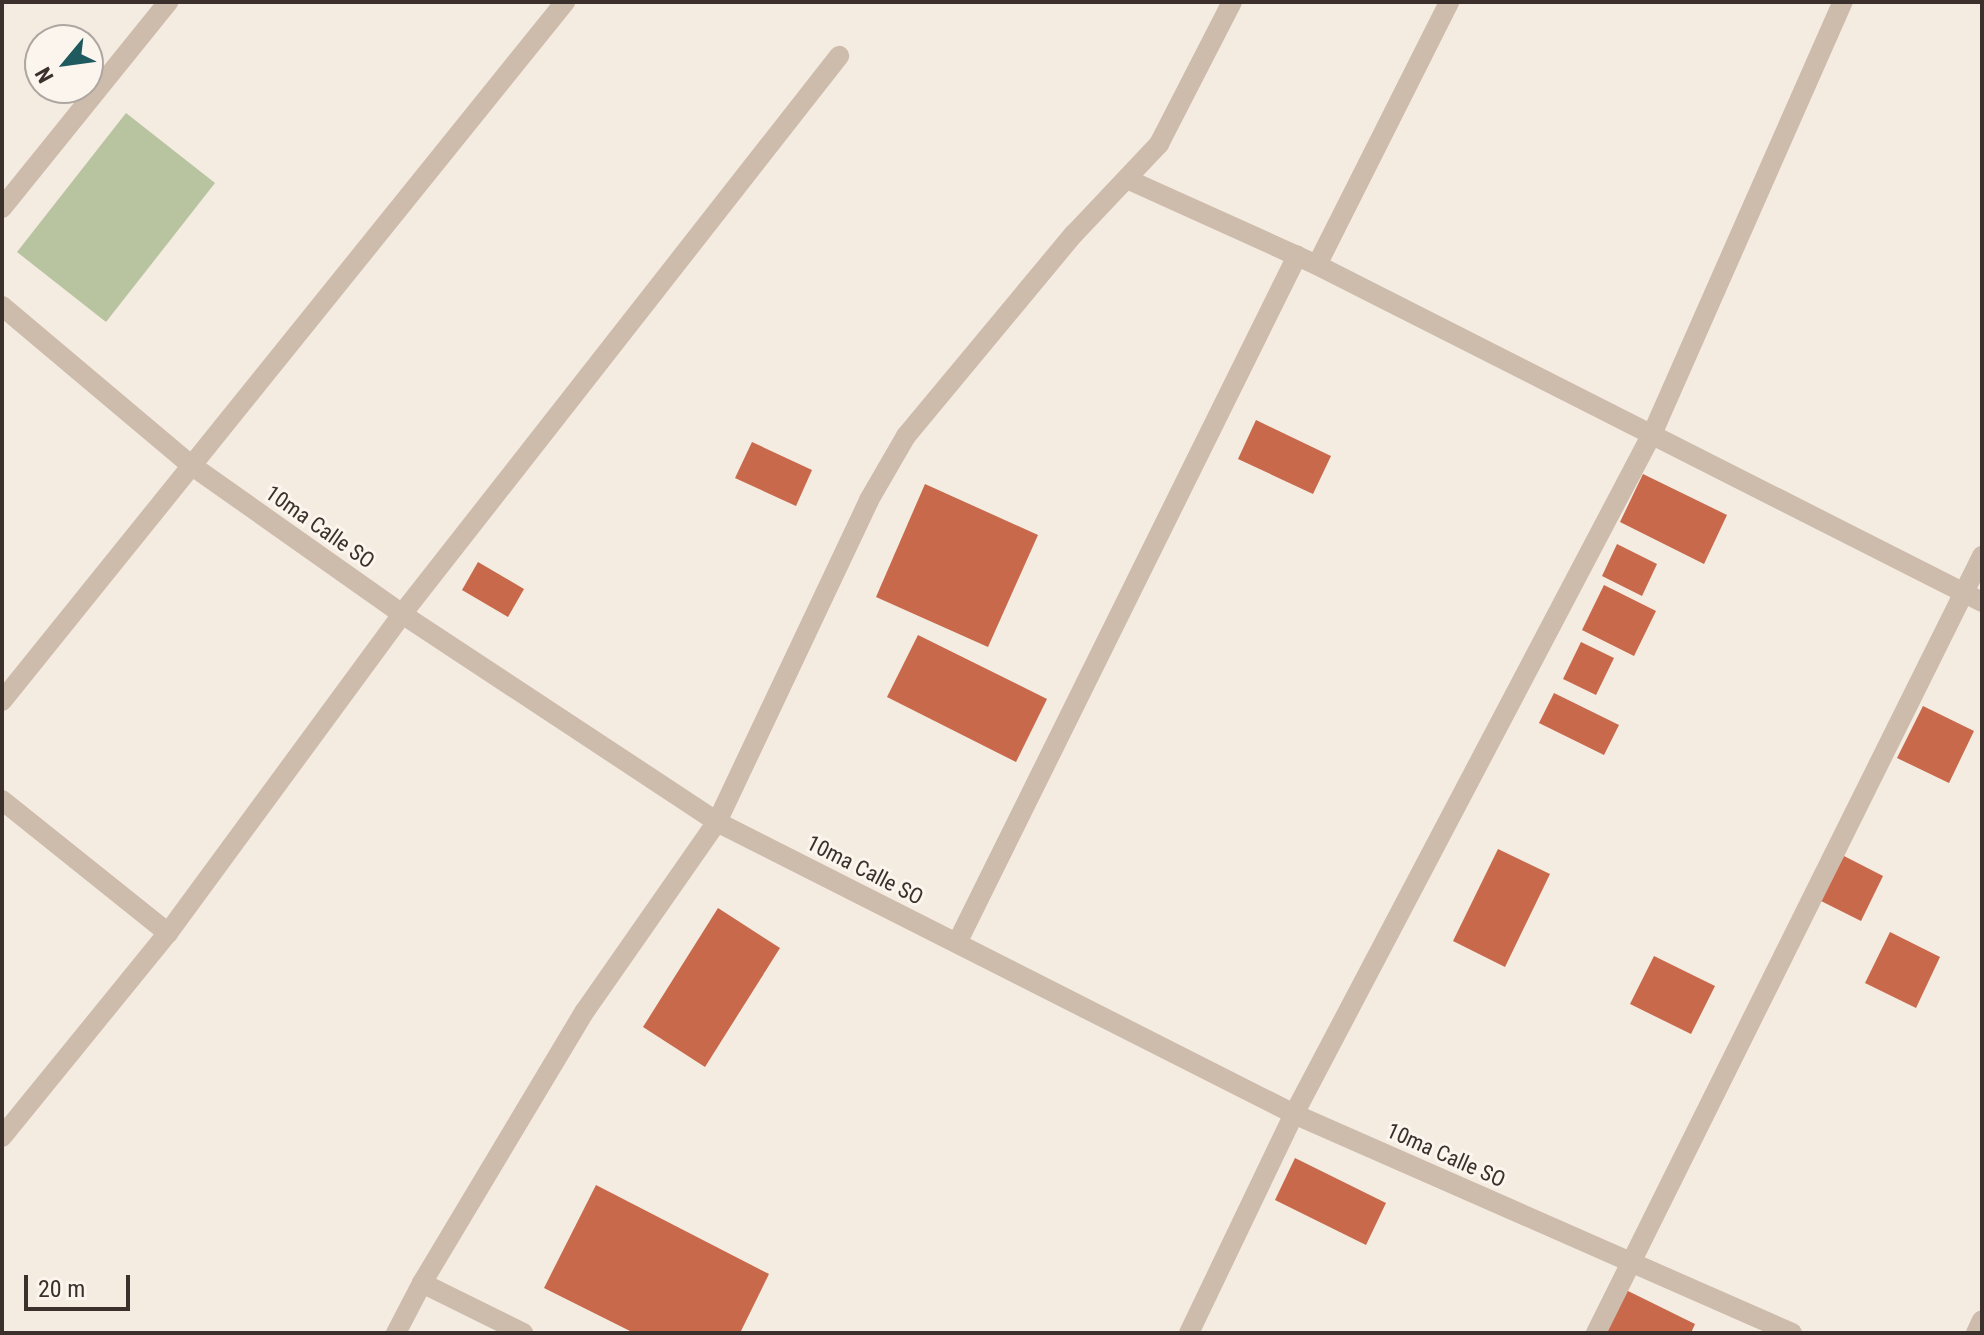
<!DOCTYPE html>
<html>
<head>
<meta charset="utf-8">
<style>
	body { margin:0 }
	#map { position:relative; width:1984px; height:1335px; overflow:hidden; background:#f4ebe1; font-family:"Roboto Condensed",sans-serif }
	div>[style] { position:absolute }
	[style*='--x'] { left:calc(var(--x)*1px); top:calc(var(--y)*1px); width:calc(var(--w)*1px); rotate:calc(var(--a)*1deg) }
	.green>* { inset:0; background:#b8c4a0 }
	.building>* { inset:0; background:#c8694b }
	.minor>* { height:20px; margin:-10px; padding:0 10px; transform-origin:10px; border-radius:10px; background:#cdbbac }
	span { translate:-50% -50%; white-space:nowrap; text-align:center; line-height:1.15; -webkit-text-stroke:6px #fbf5ee; paint-order:stroke }
	.street-label { font-size:22px; color:#3b302b }
	.frame { position:absolute; inset:0; border:4px solid #3b302b; pointer-events:none }
	.north { position:absolute; left:24px; top:24px; width:80px; height:80px; box-sizing:border-box; background:#fbf5ee; border:2px solid #aea6a0; border-radius:50%; rotate:241deg; font-size:22px; font-weight:700; line-height:32px; text-align:center; color:#3b302b }
	.north::after { content:''; display:block; margin:auto; width:28px; height:36px; background:#1f5a5e; clip-path:polygon(50% 0,100% 100%,50% 72%,0 100%) }
	.scale { position:absolute; left:24px; top:1275px; width:106px; height:36px; box-sizing:border-box; border:4px solid #3b302b; border-top:0; padding-left:10px; font-size:24px; line-height:28px; white-space:nowrap; color:#3b302b; -webkit-text-stroke:6px #fbf5ee; paint-order:stroke }
</style>
</head>
<body>
<div id="map">
	<div class="green">
		<div style="clip-path:polygon(126px 113px,215px 183px,106px 322px,17px 252px)"></div>
	</div>
	<div class="building">
		<div style="clip-path:polygon(1256px 420px,1331px 456px,1313px 494px,1238px 459px)"></div>
		<div style="clip-path:polygon(752px 442px,812px 470px,796px 506px,735px 478px)"></div>
		<div style="clip-path:polygon(1643px 474px,1727px 515px,1704px 564px,1620px 522px)"></div>
		<div style="clip-path:polygon(925px 484px,1038px 535px,988px 647px,876px 597px)"></div>
		<div style="clip-path:polygon(1617px 544px,1657px 564px,1642px 596px,1602px 576px)"></div>
		<div style="clip-path:polygon(478px 562px,524px 589px,508px 617px,462px 590px)"></div>
		<div style="clip-path:polygon(1604px 585px,1656px 611px,1634px 656px,1582px 630px)"></div>
		<div style="clip-path:polygon(918px 635px,1047px 699px,1016px 762px,887px 697px)"></div>
		<div style="clip-path:polygon(1581px 642px,1614px 658px,1596px 695px,1563px 679px)"></div>
		<div style="clip-path:polygon(1554px 693px,1619px 725px,1604px 755px,1539px 723px)"></div>
		<div style="clip-path:polygon(1923px 706px,1974px 731px,1949px 783px,1897px 758px)"></div>
		<div style="clip-path:polygon(1498px 849px,1550px 874px,1505px 967px,1453px 941px)"></div>
		<div style="clip-path:polygon(1844px 856px,1883px 876px,1861px 921px,1821px 901px)"></div>
		<div style="clip-path:polygon(718px 908px,780px 948px,705px 1067px,643px 1027px)"></div>
		<div style="clip-path:polygon(1890px 932px,1940px 957px,1916px 1008px,1865px 983px)"></div>
		<div style="clip-path:polygon(1654px 956px,1715px 986px,1691px 1034px,1630px 1004px)"></div>
		<div style="clip-path:polygon(1295px 1158px,1386px 1203px,1366px 1245px,1275px 1200px)"></div>
		<div style="clip-path:polygon(596px 1185px,769px 1274px,740px 1333px,634px 1333px,544px 1288px)"></div>
		<div style="clip-path:polygon(1626px 1290px,1695px 1324px,1691px 1333px,1606px 1331px)"></div>
	</div>
	<div class="minor">
		<div style="--x:1129;--y:180;--w:206;--a:24.3"></div>
		<div style="--x:1317;--y:265;--w:746;--a:26.87"></div>
		<div style="--x:2;--y:208;--w:265;--a:-51.1"></div>
		<div style="--x:1317;--y:265;--w:294;--a:-63.3"></div>
		<div style="--x:2;--y:306;--w:247;--a:40.1"></div>
		<div style="--x:191;--y:465;--w:258;--a:35.2"></div>
		<div style="--x:402;--y:614;--w:377;--a:33.4"></div>
		<div style="--x:717;--y:822;--w:647;--a:26.84"></div>
		<div style="--x:1294;--y:1114;--w:544;--a:23.74"></div>
		<div style="--x:2;--y:701;--w:898;--a:-51.15"></div>
		<div style="--x:2;--y:800;--w:213;--a:38.7"></div>
		<div style="--x:957;--y:943;--w:767;--a:-63.67"></div>
		<div style="--x:2;--y:1137;--w:263;--a:-50.9"></div>
		<div style="--x:168;--y:933;--w:396;--a:-53.7"></div>
		<div style="--x:402;--y:614;--w:709;--a:-51.93"></div>
		<div style="--x:422;--y:1283;--w:113;--a:26.3"></div>
		<div style="--x:396;--y:1333;--w:56;--a:-62.5"></div>
		<div style="--x:422;--y:1283;--w:317;--a:-59.1"></div>
		<div style="--x:585;--y:1011;--w:231;--a:-55.1"></div>
		<div style="--x:717;--y:822;--w:356;--a:-64.7"></div>
		<div style="--x:869;--y:500;--w:74;--a:-60"></div>
		<div style="--x:906;--y:436;--w:263;--a:-50.3"></div>
		<div style="--x:1074;--y:234;--w:124;--a:-46.6"></div>
		<div style="--x:1159;--y:144;--w:160;--a:-62.8"></div>
		<div style="--x:1189;--y:1333;--w:243;--a:-64.4"></div>
		<div style="--x:1294;--y:1114;--w:771;--a:-62.24"></div>
		<div style="--x:1653;--y:432;--w:470;--a:-66.2"></div>
		<div style="--x:1596;--y:1333;--w:868;--a:-63.58"></div>
		<div style="--x:1976;--y:1333;--w:14;--a:-65"></div>
	</div>
	<div class="street-label">
		<span style="left:320px;top:527px;rotate:35deg">10ma Calle SO</span>
		<span style="left:865px;top:870px;rotate:27deg">10ma Calle SO</span>
		<span style="left:1446px;top:1155px;rotate:24deg">10ma Calle SO</span>
	</div>
	<div class="frame"></div>
	<div class="north">N</div>
	<div class="scale">20 m</div>
</div>
</body>
</html>
